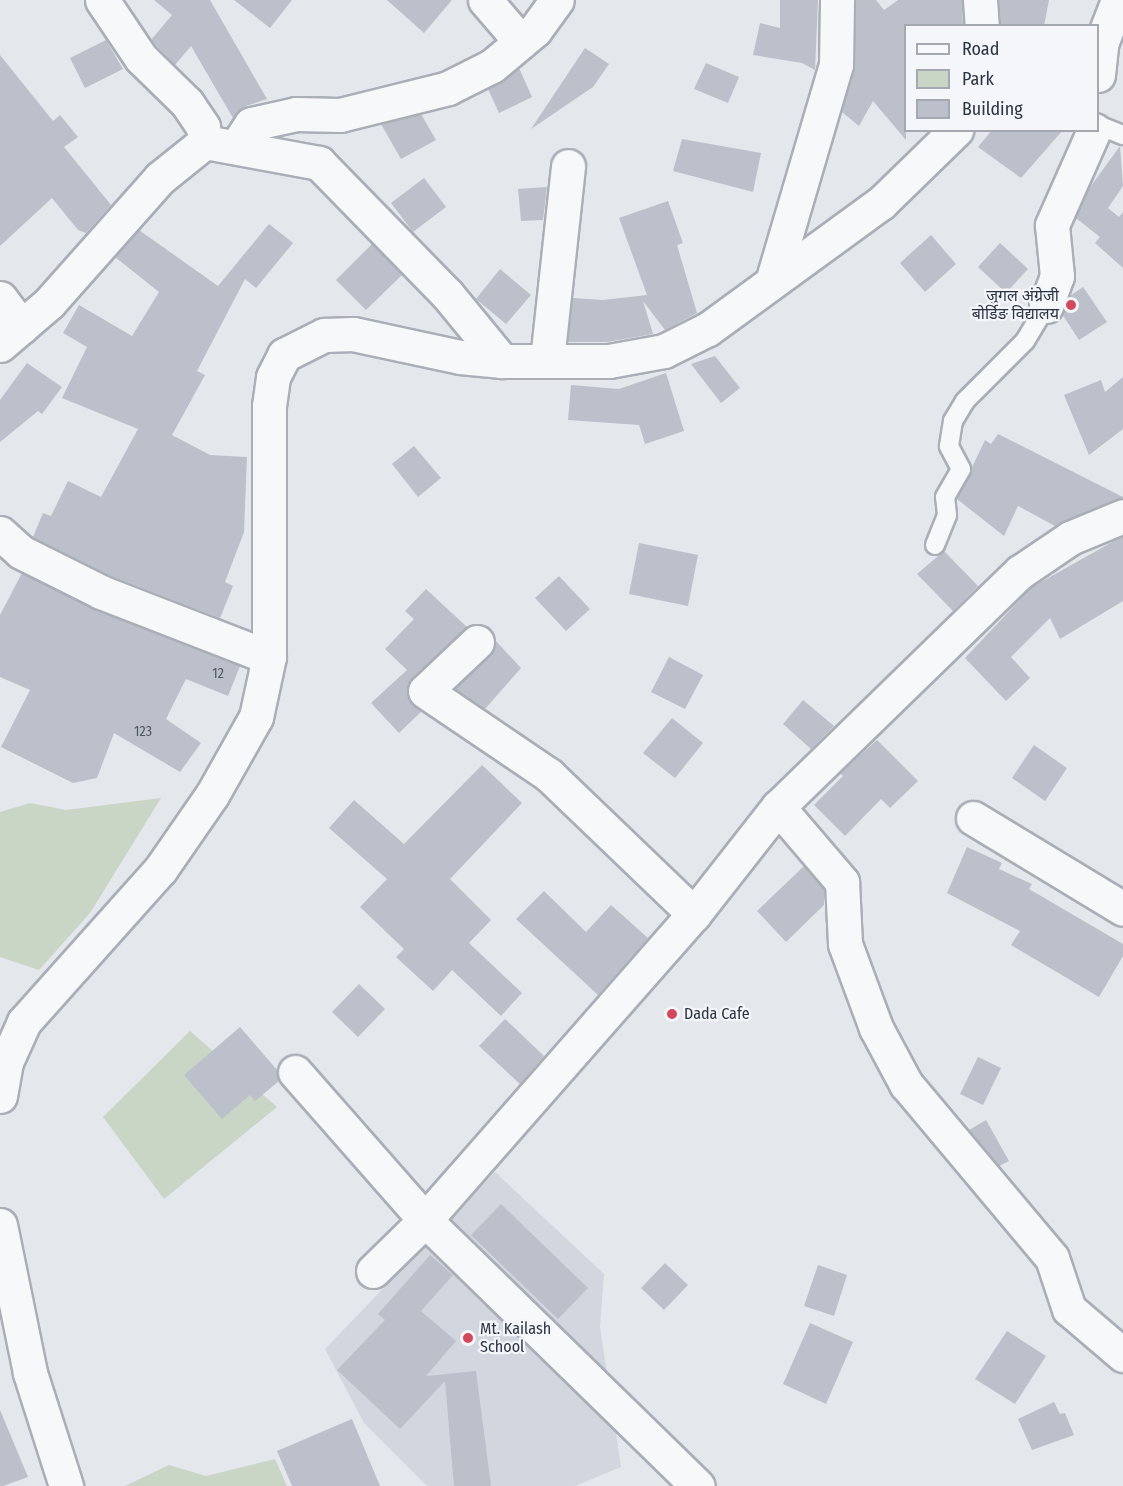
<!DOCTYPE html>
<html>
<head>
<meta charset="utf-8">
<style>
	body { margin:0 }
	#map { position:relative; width:1123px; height:1486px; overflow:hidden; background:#e4e7ec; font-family:"Fira Sans Condensed","Noto Sans Devanagari",sans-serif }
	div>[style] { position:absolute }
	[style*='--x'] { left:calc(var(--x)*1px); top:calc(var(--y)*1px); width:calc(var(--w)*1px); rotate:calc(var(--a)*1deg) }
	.built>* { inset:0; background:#d2d6de }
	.green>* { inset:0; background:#c9d6c5 }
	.building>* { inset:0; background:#bbc0ca }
	.roads { filter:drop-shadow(2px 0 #a9aeb7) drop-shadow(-2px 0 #a9aeb7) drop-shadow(0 2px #a9aeb7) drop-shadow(0 -2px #a9aeb7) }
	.service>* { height:18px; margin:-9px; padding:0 9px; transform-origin:9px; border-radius:9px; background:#f7f8fa }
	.minor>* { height:33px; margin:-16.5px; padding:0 16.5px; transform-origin:16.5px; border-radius:16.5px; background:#f7f8fa }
	.dots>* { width:16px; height:16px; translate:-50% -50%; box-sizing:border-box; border:3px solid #f4f6f9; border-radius:50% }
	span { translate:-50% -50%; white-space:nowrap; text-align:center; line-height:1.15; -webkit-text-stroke:4.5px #f4f6f9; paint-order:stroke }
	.number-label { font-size:14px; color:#4f5766 }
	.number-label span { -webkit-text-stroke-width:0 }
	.poi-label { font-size:16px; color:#2b3445 }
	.right { translate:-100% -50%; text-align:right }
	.left { translate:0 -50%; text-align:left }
	.legend { position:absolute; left:904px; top:24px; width:195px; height:108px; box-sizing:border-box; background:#f4f6f9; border:2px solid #a4a8b1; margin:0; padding:8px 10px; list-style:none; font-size:18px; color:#2b3445 }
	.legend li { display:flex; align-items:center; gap:12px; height:30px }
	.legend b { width:30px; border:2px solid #a4a8b1 }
</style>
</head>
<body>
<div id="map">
	<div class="built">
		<div style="clip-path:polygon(495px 1172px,604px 1274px,600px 1327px,621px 1467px,575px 1486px,427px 1486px,364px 1423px,325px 1349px)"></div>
	</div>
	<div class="green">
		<div style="clip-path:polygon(161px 798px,90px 913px,39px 970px,0 957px,0 812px,30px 803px,66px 810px)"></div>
		<div style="clip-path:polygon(190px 1031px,277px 1107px,164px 1199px,103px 1117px)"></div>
		<div style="clip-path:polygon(275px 1459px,287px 1486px,125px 1486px,169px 1465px,206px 1476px)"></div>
	</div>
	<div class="building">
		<div style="clip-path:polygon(154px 0,210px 0,267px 99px,246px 106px,233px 118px,191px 46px,175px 65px,151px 40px,172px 15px)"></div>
		<div style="clip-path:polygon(234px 0,292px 0,270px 28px)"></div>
		<div style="clip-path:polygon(387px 0,452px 0,424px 33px)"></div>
		<div style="clip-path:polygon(780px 0,818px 0,815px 70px,802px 63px,753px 55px,760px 23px,780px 28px)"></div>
		<div style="clip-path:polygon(856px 0,876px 0,884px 10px,898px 0,962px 0,963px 26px,906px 26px,906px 140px,873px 101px,859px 126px,842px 112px,855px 66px)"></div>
		<div style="clip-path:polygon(999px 0,1049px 0,1044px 26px,1001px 26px)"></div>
		<div style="clip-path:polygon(106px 40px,123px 69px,85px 88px,70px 58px)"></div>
		<div style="clip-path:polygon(585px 48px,609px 64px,593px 87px,531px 129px)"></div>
		<div style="clip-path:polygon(0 55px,53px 121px,60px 115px,78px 137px,64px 147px,111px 205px,86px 233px,78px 230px,52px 198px,0 246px)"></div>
		<div style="clip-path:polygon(706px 63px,739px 77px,728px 103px,694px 89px)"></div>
		<div style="clip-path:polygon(519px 68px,532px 97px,499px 113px,488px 89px)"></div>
		<div style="clip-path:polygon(421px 114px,436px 140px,401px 159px,381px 124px)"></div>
		<div style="clip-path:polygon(992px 130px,1063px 130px,1021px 178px,978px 147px)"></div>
		<div style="clip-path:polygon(682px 139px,761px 153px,753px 192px,673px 171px)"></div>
		<div style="clip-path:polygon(1120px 146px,1123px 186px,1108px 208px,1119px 217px,1123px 212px,1123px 268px,1095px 243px,1100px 237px,1076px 218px,1088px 190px)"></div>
		<div style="clip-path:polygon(424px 178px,446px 207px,413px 232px,391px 203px)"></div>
		<div style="clip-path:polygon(547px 187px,543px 220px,521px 221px,518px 189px)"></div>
		<div style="clip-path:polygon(668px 201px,683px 243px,677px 245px,697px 313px,665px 330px,643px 301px,653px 334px,607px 342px,568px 342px,573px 298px,603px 300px,647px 295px,619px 218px)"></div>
		<div style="clip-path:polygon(269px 224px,293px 243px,256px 288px,245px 279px,197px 371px,205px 375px,172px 435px,210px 455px,247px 457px,244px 532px,225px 582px,233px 586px,220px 618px,109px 575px,33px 537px,43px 513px,51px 516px,68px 481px,101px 497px,138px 429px,62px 398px,87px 347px,63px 333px,79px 305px,132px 336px,159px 292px,115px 257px,139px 230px,218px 286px)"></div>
		<div style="clip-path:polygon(931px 235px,956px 264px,925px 292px,900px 263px)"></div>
		<div style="clip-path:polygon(1000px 243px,1028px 269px,1006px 293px,978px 267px)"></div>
		<div style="clip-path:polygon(372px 244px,402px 275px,366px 310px,336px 280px)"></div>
		<div style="clip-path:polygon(500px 269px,531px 295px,506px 324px,476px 299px)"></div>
		<div style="clip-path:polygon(1083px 287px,1107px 322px,1079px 340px,1062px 314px,1070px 296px)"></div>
		<div style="clip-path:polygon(715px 356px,740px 388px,721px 403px,691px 364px)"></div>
		<div style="clip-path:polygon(27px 363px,62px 387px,42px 414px,38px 411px,0 442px,0 400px)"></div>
		<div style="clip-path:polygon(666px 373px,684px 431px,645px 444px,639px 425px,568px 420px,571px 385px,619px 389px)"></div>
		<div style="clip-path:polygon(1123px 377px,1123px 429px,1089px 455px,1064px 395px,1101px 380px,1105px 392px)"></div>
		<div style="clip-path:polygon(998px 434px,1123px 497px,1123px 498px,1055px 526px,1018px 506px,1004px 536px,957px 499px,985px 440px,991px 444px)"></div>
		<div style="clip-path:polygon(414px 446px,441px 478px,418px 497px,392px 464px)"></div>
		<div style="clip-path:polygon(1123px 536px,1123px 601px,1060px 639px,1050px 618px,1011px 657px,1030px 678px,1006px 701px,965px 658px,1032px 587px)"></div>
		<div style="clip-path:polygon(639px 543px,698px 555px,688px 606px,629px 594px)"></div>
		<div style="clip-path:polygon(944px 551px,978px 586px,953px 611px,917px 574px)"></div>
		<div style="clip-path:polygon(22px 573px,94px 609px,240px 666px,228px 696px,186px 679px,166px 719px,201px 743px,180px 772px,114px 733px,97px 778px,73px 783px,1px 747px,30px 690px,0 677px,0 615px)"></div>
		<div style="clip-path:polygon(559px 576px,590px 609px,566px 631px,535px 598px)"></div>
		<div style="clip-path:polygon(426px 589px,467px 627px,412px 678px,407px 697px,422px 711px,399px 733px,371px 703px,407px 670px,385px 649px,414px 619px,405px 611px)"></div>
		<div style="clip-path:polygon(495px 640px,521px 668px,485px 709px,455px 689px,490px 656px)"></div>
		<div style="clip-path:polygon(669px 657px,703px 675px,685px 709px,651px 692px)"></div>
		<div style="clip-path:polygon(803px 700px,834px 726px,811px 749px,783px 724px)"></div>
		<div style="clip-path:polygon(672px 718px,703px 743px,675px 778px,643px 753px)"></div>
		<div style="clip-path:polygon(877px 740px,918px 781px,890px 808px,881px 799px,845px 836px,814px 805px,843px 776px,840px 773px)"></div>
		<div style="clip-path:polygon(1034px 745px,1067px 768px,1045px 801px,1012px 778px)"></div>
		<div style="clip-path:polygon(482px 765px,522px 803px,450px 879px,491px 920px,469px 943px,522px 993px,501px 1016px,452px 970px,433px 991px,396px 957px,404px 949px,360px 907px,387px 879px,329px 828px,354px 800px,404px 844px)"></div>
		<div style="clip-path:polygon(967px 847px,1002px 863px,999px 869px,1032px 884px,1029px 889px,1123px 944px,1123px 956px,1099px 997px,1011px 945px,1020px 931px,947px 893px)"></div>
		<div style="clip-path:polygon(804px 866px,824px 889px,824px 905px,786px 942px,757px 911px)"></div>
		<div style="clip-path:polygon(544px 891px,586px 932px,611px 905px,648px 938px,598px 995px,516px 919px)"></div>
		<div style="clip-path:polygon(359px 984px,385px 1009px,358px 1037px,332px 1012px)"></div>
		<div style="clip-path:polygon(505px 1019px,544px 1056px,520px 1084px,479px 1046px)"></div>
		<div style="clip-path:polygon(240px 1027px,277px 1070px,279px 1081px,255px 1101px,250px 1095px,222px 1119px,184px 1075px)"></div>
		<div style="clip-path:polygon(978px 1057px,1001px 1068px,983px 1105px,960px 1094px)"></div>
		<div style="clip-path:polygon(986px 1120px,1009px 1161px,999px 1166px,969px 1130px)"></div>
		<div style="clip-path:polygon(501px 1204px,588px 1288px,558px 1319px,471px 1235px)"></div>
		<div style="clip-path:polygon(430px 1255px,453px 1275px,421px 1311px,456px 1341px,426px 1376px,476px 1371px,491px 1486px,454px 1486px,445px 1381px,400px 1429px,337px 1370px,385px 1320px,378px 1314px)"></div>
		<div style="clip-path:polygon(665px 1263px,688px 1285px,664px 1310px,641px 1288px)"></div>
		<div style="clip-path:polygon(818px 1265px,847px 1275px,834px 1316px,804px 1306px)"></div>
		<div style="clip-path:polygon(810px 1323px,853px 1342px,826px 1404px,783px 1384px)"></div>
		<div style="clip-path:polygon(1007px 1331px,1046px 1356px,1015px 1404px,975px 1379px)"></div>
		<div style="clip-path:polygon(1054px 1402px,1060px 1414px,1065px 1413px,1074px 1435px,1032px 1450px,1018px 1419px)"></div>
		<div style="clip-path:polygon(0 1410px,28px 1477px,3px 1486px,0 1486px)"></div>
		<div style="clip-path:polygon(352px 1419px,380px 1486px,292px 1486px,277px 1451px)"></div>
	</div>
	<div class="roads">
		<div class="service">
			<div style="--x:1098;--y:125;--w:27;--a:22"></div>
			<div style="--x:935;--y:545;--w:32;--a:-68"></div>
			<div style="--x:947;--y:515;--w:18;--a:-96"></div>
			<div style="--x:945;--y:497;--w:32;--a:-60"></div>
			<div style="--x:961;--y:469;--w:26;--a:-118"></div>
			<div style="--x:949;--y:446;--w:25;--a:-81"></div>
			<div style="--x:953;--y:421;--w:23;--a:-59"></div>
			<div style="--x:965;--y:401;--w:85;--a:-45"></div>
			<div style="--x:1025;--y:341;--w:41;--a:-59"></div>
		</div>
		<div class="minor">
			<div style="--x:102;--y:0;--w:70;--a:56.1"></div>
			<div style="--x:141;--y:58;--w:64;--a:44.4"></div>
			<div style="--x:187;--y:103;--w:29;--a:56"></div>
			<div style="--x:203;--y:127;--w:15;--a:82"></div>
			<div style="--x:485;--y:0;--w:55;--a:49.4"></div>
			<div style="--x:980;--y:0;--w:26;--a:86"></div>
			<div style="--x:1098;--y:75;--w:31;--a:-84"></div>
			<div style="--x:1101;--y:44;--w:47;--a:-68.9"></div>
			<div style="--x:236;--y:147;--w:27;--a:-57"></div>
			<div style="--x:251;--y:124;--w:46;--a:-12.5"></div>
			<div style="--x:296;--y:114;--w:44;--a:1.3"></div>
			<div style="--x:340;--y:115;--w:111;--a:-14"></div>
			<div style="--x:448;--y:88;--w:49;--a:-26.6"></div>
			<div style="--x:492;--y:66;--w:56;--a:-39.9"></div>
			<div style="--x:535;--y:30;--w:37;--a:-54"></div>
			<div style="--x:772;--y:282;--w:226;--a:-73.6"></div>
			<div style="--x:836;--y:65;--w:65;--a:-89.1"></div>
			<div style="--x:0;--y:298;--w:36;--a:53"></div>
			<div style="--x:1046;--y:306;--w:32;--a:-70"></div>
			<div style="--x:1057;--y:276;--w:51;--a:-95.6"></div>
			<div style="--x:1052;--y:225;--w:104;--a:-66.1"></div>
			<div style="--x:0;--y:345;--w:65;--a:-40.6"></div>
			<div style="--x:49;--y:303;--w:167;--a:-48.4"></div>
			<div style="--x:160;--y:178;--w:58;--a:-38.7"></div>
			<div style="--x:205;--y:142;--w:116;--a:10.4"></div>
			<div style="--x:319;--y:163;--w:183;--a:45.7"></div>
			<div style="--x:447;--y:294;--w:87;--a:50.6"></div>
			<div style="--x:502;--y:361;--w:107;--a:0"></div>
			<div style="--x:609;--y:361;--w:56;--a:-10.3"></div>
			<div style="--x:664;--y:351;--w:49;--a:-26.6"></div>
			<div style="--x:708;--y:329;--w:214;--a:-36.1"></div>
			<div style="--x:881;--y:203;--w:105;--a:-44.2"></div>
			<div style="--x:547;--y:360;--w:195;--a:-83.8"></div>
			<div style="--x:0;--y:533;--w:28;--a:42"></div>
			<div style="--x:21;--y:552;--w:89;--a:26.6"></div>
			<div style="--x:101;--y:592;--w:180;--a:21.2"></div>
			<div style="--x:477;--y:642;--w:71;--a:136.7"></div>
			<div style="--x:425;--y:691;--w:150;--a:34.1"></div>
			<div style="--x:549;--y:775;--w:201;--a:43.8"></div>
			<div style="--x:778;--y:807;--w:99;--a:49.5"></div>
			<div style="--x:842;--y:882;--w:62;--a:87.2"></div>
			<div style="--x:845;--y:944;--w:90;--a:69.7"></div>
			<div style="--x:876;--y:1028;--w:64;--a:61.8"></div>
			<div style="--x:906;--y:1084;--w:227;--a:50"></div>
			<div style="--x:1052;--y:1258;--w:54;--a:71.6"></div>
			<div style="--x:1069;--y:1309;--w:71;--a:40.4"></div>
			<div style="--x:973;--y:818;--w:175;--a:31.2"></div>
			<div style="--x:295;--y:1072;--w:197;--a:48.7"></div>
			<div style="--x:425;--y:1220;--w:381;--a:44.3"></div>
			<div style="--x:0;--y:1096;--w:35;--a:-80"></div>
			<div style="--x:6;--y:1062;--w:44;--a:-65.8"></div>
			<div style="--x:24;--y:1022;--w:204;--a:-48.2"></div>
			<div style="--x:160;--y:870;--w:91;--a:-55.3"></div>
			<div style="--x:212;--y:795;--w:90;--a:-60.6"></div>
			<div style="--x:256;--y:717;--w:61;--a:-77.8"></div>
			<div style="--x:269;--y:657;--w:251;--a:-90"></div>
			<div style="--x:269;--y:406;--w:29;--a:-82"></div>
			<div style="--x:273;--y:377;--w:25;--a:-63"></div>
			<div style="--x:284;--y:355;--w:45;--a:-26.6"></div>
			<div style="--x:324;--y:335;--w:29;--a:-2"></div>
			<div style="--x:353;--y:334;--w:109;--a:12.1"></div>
			<div style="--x:460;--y:357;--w:42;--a:5.4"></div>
			<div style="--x:0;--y:1225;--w:151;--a:78.5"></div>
			<div style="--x:30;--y:1373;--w:119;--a:72.3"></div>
			<div style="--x:373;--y:1271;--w:73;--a:-44.4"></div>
			<div style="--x:425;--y:1220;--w:407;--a:-48.7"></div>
			<div style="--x:694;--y:914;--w:136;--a:-51.9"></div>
			<div style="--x:778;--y:807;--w:337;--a:-44.2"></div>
			<div style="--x:1020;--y:572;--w:60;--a:-34.2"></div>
			<div style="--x:1070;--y:538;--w:57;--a:-22.5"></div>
		</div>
	</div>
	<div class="dots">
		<div style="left:1071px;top:305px;background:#d1495b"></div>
		<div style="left:672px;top:1014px;background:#d1495b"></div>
		<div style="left:468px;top:1338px;background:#d1495b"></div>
	</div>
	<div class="number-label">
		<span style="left:218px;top:674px">12</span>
		<span style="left:143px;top:732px">123</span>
	</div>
	<div class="poi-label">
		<span class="right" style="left:1059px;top:305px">जुगल अंग्रेजी<br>बोर्डिङ विद्यालय</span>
		<span class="left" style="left:684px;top:1014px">Dada Cafe</span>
		<span class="left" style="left:480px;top:1338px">Mt. Kailash<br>School</span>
	</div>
	<ul class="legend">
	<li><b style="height:8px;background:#f7f8fa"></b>Road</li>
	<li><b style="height:16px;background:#c9d6c5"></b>Park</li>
	<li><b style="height:16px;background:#bbc0ca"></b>Building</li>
	</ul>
</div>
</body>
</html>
